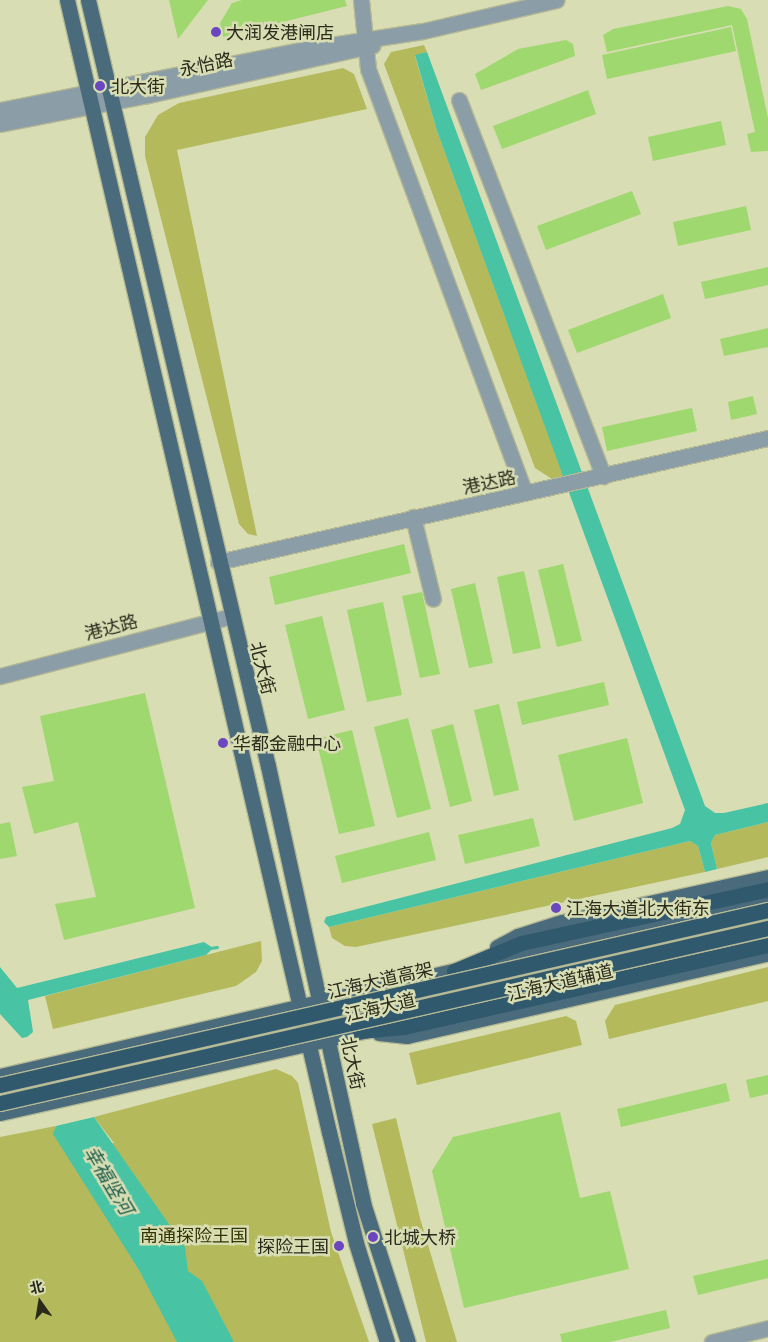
<!DOCTYPE html>
<html>
<head>
<meta charset="utf-8">
<style>
	body { margin:0 }
	#map { position:relative; width:768px; height:1342px; overflow:hidden; background:#d8ddb3; font-family:Lato,"Noto Sans SC",sans-serif }
	div>[style] { position:absolute }
	[style*='--x'] { left:calc(var(--x)*1px); top:calc(var(--y)*1px); width:calc(var(--w)*1px); rotate:calc(var(--a)*1deg) }
	.green>* { inset:0; background:#b4ba5c }
	.water>* { inset:0; background:#48c3a3 }
	.stream>* { height:3px; margin:-1.5px; padding:0 1.5px; transform-origin:1.5px; border-radius:1.5px; background:#48c3a3 }
	.building>* { inset:0; background:#9fd86f }
	.roads { filter:drop-shadow(1px 0 #b5b995) drop-shadow(-1px 0 #b5b995) drop-shadow(0 1px #b5b995) drop-shadow(0 -1px #b5b995) }
	.minor>* { height:15px; margin:-7.5px; padding:0 7.5px; transform-origin:7.5px; border-radius:7.5px; background:#8b9da7 }
	.major>* { height:15px; margin:-7.5px; padding:0 7.5px; transform-origin:7.5px; border-radius:7.5px; background:#4a6b7c }
	.highway>* { height:15px; margin:-7.5px; padding:0 7.5px; transform-origin:7.5px; border-radius:7.5px; background:#31596d }
	.bridges { filter:drop-shadow(1px 0 #b5b995) drop-shadow(-1px 0 #b5b995) drop-shadow(0 1px #b5b995) drop-shadow(0 -1px #b5b995) }
	.highway-bridge>* { height:15px; margin:-7.5px; padding:0 7.5px; transform-origin:7.5px; border-radius:7.5px; background:#31596d }
	.dots>* { width:14px; height:14px; translate:-50% -50%; box-sizing:border-box; border:2px solid #d8ddb3; border-radius:50% }
	span { translate:-50% -50%; white-space:nowrap; text-align:center; line-height:1.15; -webkit-text-stroke:5px #d8ddb3; paint-order:stroke }
	.poi-label { font-size:18px; color:#2a2b1b }
	.left { translate:0 -50%; text-align:left }
	.right { translate:-100% -50%; text-align:right }
	.street-label { font-size:18px; color:#2a2b1b }
	.park-label { font-size:18px; color:#323400 }
	.water-label { font-size:19px; color:#1c5e4d; font-style:italic }
	.north { position:absolute; left:15px; top:1277px; width:50px; height:50px; -webkit-text-stroke:4px #d8ddb3; paint-order:stroke; rotate:347deg; font-size:14px; font-weight:700; line-height:20px; text-align:center; color:#2a2b1b }
	.north::after { content:''; display:block; margin:auto; width:18px; height:22px; background:#2a2b1b; clip-path:polygon(50% 0,100% 100%,50% 72%,0 100%) }
</style>
</head>
<body>
<div id="map">
	<div class="green">
		<div style="clip-path:polygon(424px 45px,427px 52px,415px 56px,437px 131px,564px 477px,552px 479px,535px 468px,384px 64px,391px 52px)"></div>
		<div style="clip-path:polygon(343px 68px,354px 74px,367px 109px,177px 150px,257px 536px,248px 534px,239px 524px,145px 156px,145px 137px,158px 115px,179px 103px)"></div>
		<div style="clip-path:polygon(768px 822px,768px 857px,717px 869px,711px 843px,715px 835px)"></div>
		<div style="clip-path:polygon(690px 841px,698px 846px,705px 872px,356px 947px,345px 946px,332px 938px,329px 927px)"></div>
		<div style="clip-path:polygon(261px 941px,262px 961px,256px 972px,236px 986px,53px 1029px,45px 996px)"></div>
		<div style="clip-path:polygon(768px 967px,768px 1001px,609px 1039px,605px 1021px,615px 1005px)"></div>
		<div style="clip-path:polygon(566px 1016px,576px 1021px,582px 1045px,417px 1085px,409px 1053px)"></div>
		<div style="clip-path:polygon(276px 1069px,292px 1076px,298px 1083px,331px 1232px,369px 1342px,0 1342px,0 1137px,56px 1126px,54px 1134px,69px 1155px,114px 1143px,94px 1117px)"></div>
		<div style="clip-path:polygon(396px 1118px,420px 1218px,457px 1342px,426px 1342px,425px 1338px,372px 1124px)"></div>
	</div>
	<div class="water">
		<div style="clip-path:polygon(427px 52px,705px 806px,715px 813px,724px 813px,768px 803px,768px 822px,715px 835px,711px 843px,717px 869px,705px 872px,698px 846px,690px 841px,329px 927px,324px 922px,326px 917px,672px 828px,680px 824px,685px 810px,437px 131px,415px 55px)"></div>
		<div style="clip-path:polygon(204px 942px,213px 948px,206px 955px,28px 1000px,33px 1032px,27px 1037px,22px 1038px,0 1014px,0 967px,17px 988px)"></div>
		<div style="clip-path:polygon(94px 1117px,185px 1247px,188px 1271px,202px 1281px,234px 1342px,177px 1342px,139px 1270px,53px 1134px,56px 1126px)"></div>
	</div>
	<div class="stream">
		<div style="--x:210;--y:948;--w:7;--a:-8"></div>
	</div>
	<div class="building">
		<div style="clip-path:polygon(169px 0,208px 0,178px 39px)"></div>
		<div style="clip-path:polygon(242px 0,345px 0,347px 6px,223px 37px,220px 23px,232px 3px)"></div>
		<div style="clip-path:polygon(728px 6px,741px 9px,747px 19px,768px 118px,768px 151px,751px 152px,747px 134px,755px 132px,732px 25px,607px 52px,603px 35px,613px 29px)"></div>
		<div style="clip-path:polygon(731px 27px,736px 51px,607px 79px,602px 55px)"></div>
		<div style="clip-path:polygon(566px 40px,573px 44px,575px 56px,481px 90px,475px 74px,518px 49px)"></div>
		<div style="clip-path:polygon(588px 90px,596px 114px,502px 149px,493px 126px)"></div>
		<div style="clip-path:polygon(721px 121px,726px 145px,653px 161px,648px 137px)"></div>
		<div style="clip-path:polygon(632px 191px,641px 214px,546px 250px,537px 226px)"></div>
		<div style="clip-path:polygon(746px 206px,751px 230px,678px 246px,673px 222px)"></div>
		<div style="clip-path:polygon(768px 267px,768px 285px,705px 299px,701px 282px)"></div>
		<div style="clip-path:polygon(663px 294px,671px 318px,577px 353px,568px 330px)"></div>
		<div style="clip-path:polygon(768px 328px,768px 347px,724px 356px,720px 339px)"></div>
		<div style="clip-path:polygon(753px 396px,757px 414px,731px 420px,728px 402px)"></div>
		<div style="clip-path:polygon(692px 408px,697px 431px,607px 451px,602px 427px)"></div>
		<div style="clip-path:polygon(404px 544px,411px 573px,275px 605px,269px 577px)"></div>
		<div style="clip-path:polygon(563px 564px,582px 641px,557px 647px,538px 570px)"></div>
		<div style="clip-path:polygon(524px 571px,541px 648px,513px 654px,497px 577px)"></div>
		<div style="clip-path:polygon(475px 583px,493px 663px,469px 668px,451px 589px)"></div>
		<div style="clip-path:polygon(422px 592px,440px 674px,420px 678px,402px 596px)"></div>
		<div style="clip-path:polygon(383px 602px,402px 695px,367px 702px,347px 610px)"></div>
		<div style="clip-path:polygon(322px 616px,345px 710px,308px 719px,285px 625px)"></div>
		<div style="clip-path:polygon(604px 682px,609px 705px,522px 725px,517px 702px)"></div>
		<div style="clip-path:polygon(145px 693px,195px 908px,64px 940px,55px 904px,96px 897px,78px 822px,34px 834px,22px 787px,54px 781px,40px 716px)"></div>
		<div style="clip-path:polygon(499px 704px,519px 790px,494px 796px,474px 710px)"></div>
		<div style="clip-path:polygon(408px 718px,431px 809px,397px 818px,374px 727px)"></div>
		<div style="clip-path:polygon(453px 724px,472px 801px,450px 807px,431px 730px)"></div>
		<div style="clip-path:polygon(352px 730px,375px 826px,339px 834px,316px 739px)"></div>
		<div style="clip-path:polygon(627px 738px,643px 803px,574px 821px,558px 755px)"></div>
		<div style="clip-path:polygon(533px 818px,540px 846px,465px 864px,458px 835px)"></div>
		<div style="clip-path:polygon(10px 822px,17px 856px,0 859px,0 824px)"></div>
		<div style="clip-path:polygon(429px 832px,436px 860px,342px 883px,335px 856px)"></div>
		<div style="clip-path:polygon(768px 1075px,768px 1094px,750px 1098px,746px 1080px)"></div>
		<div style="clip-path:polygon(726px 1083px,730px 1101px,621px 1127px,617px 1109px)"></div>
		<div style="clip-path:polygon(560px 1112px,580px 1198px,610px 1191px,629px 1269px,464px 1308px,432px 1171px,453px 1137px)"></div>
		<div style="clip-path:polygon(768px 1259px,768px 1278px,698px 1295px,693px 1276px)"></div>
		<div style="clip-path:polygon(666px 1310px,670px 1328px,610px 1342px,562px 1342px,560px 1334px)"></div>
	</div>
	<div class="roads">
		<div class="minor">
			<div style="--x:361;--y:0;--w:69;--a:84.2"></div>
			<div style="--x:368;--y:69;--w:452;--a:69.7"></div>
			<div style="--x:459;--y:100;--w:403;--a:69"></div>
			<div style="--x:0;--y:110;--w:311;--a:-11.3"></div>
			<div style="--x:305;--y:49;--w:119;--a:-8.7"></div>
			<div style="--x:423;--y:31;--w:137;--a:-13.1"></div>
			<div style="--x:0;--y:124;--w:151;--a:-11.1"></div>
			<div style="--x:148;--y:95;--w:230;--a:-12.5"></div>
			<div style="--x:413;--y:517;--w:84;--a:76.3"></div>
			<div style="--x:218;--y:562;--w:564;--a:-12.71"></div>
			<div style="--x:0;--y:676;--w:240;--a:-14.5"></div>
			<div style="--x:712;--y:1342;--w:58;--a:-14"></div>
		</div>
		<div class="major">
			<div style="--x:67;--y:0;--w:1162;--a:76.97"></div>
			<div style="--x:329;--y:1132;--w:114;--a:76.3"></div>
			<div style="--x:356;--y:1243;--w:104;--a:72.6"></div>
			<div style="--x:88;--y:0;--w:787;--a:76.78"></div>
			<div style="--x:268;--y:766;--w:447;--a:77.7"></div>
			<div style="--x:363;--y:1203;--w:146;--a:72.1"></div>
			<div style="--x:497;--y:947;--w:24;--a:-28"></div>
			<div style="--x:518;--y:936;--w:46;--a:-17.7"></div>
			<div style="--x:562;--y:922;--w:211;--a:-12.3"></div>
			<div style="--x:379;--y:1033;--w:28;--a:6"></div>
			<div style="--x:407;--y:1036;--w:370;--a:-12.9"></div>
			<div style="--x:0;--y:1076;--w:788;--a:-13.05"></div>
			<div style="--x:0;--y:1113;--w:381;--a:-12.7"></div>
		</div>
		<div class="highway">
			<div style="--x:454;--y:971;--w:73;--a:-22.7"></div>
			<div style="--x:521;--y:943;--w:253;--a:-12.3"></div>
			<div style="--x:360;--y:1031;--w:44;--a:-5.2"></div>
			<div style="--x:404;--y:1027;--w:373;--a:-12.7"></div>
		</div>
	</div>
	<div class="bridges">
		<div class="highway-bridge">
			<div style="--x:0;--y:1085;--w:788;--a:-12.84"></div>
			<div style="--x:0;--y:1103;--w:788;--a:-12.84"></div>
		</div>
	</div>
	<div class="dots">
		<div style="left:216px;top:32px;background:#6a46bf"></div>
		<div style="left:100px;top:86px;background:#6a46bf"></div>
		<div style="left:223px;top:743px;background:#6a46bf"></div>
		<div style="left:556px;top:908px;background:#6a46bf"></div>
		<div style="left:373px;top:1237px;background:#6a46bf"></div>
		<div style="left:339px;top:1246px;background:#6a46bf"></div>
	</div>
	<div class="poi-label">
		<span class="left" style="left:226px;top:32px">大润发港闸店</span>
		<span class="left" style="left:111px;top:86px">北大街</span>
		<span class="left" style="left:233px;top:743px">华都金融中心</span>
		<span class="left" style="left:566px;top:908px">江海大道北大街东</span>
		<span class="left" style="left:384px;top:1237px">北城大桥</span>
		<span class="right" style="left:329px;top:1246px">探险王国</span>
	</div>
	<div class="street-label">
		<span style="left:206px;top:64px;rotate:-12deg">永怡路</span>
		<span style="left:489px;top:482px;rotate:-12deg">港达路</span>
		<span style="left:111px;top:627px;rotate:-15deg">港达路</span>
		<span style="left:263px;top:668px;rotate:76deg">北大街</span>
		<span style="left:380px;top:980px;rotate:-13deg">江海大道高架</span>
		<span style="left:560px;top:982px;rotate:-13deg">江海大道辅道</span>
		<span style="left:380px;top:1007px;rotate:-13deg">江海大道</span>
		<span style="left:353px;top:1063px;rotate:78deg">北大街</span>
	</div>
	<div class="park-label">
		<span style="left:194px;top:1235px">南通探险王国</span>
	</div>
	<div class="water-label">
		<span style="left:109px;top:1180px;rotate:59deg">幸福竖河</span>
	</div>
	<div class="north">北</div>
</div>
</body>
</html>
